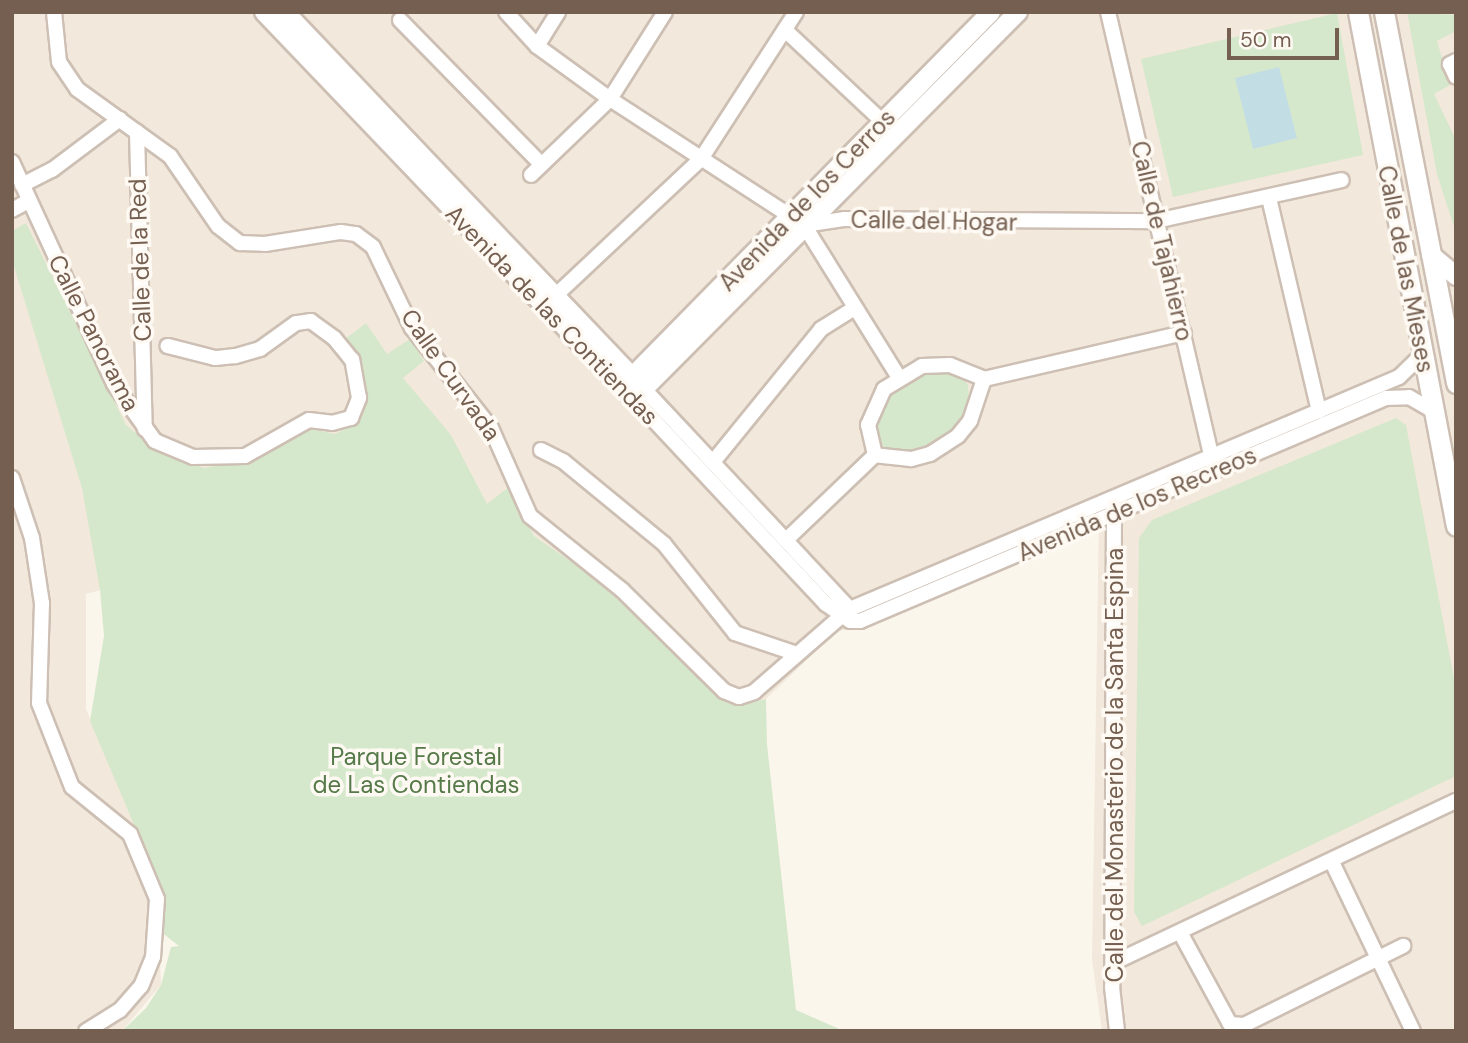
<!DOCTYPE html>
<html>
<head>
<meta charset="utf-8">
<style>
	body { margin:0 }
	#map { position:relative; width:1468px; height:1043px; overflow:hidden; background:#fbf6ec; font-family:"DM Sans",sans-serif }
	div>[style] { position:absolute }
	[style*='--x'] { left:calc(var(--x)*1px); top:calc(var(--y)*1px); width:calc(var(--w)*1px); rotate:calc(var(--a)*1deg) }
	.residential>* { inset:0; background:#f2e8db }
	.green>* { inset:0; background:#d6e8cb }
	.water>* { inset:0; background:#c2dee4 }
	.roads { filter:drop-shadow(2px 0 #cdbfb3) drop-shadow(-2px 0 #cdbfb3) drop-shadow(0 2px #cdbfb3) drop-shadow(0 -2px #cdbfb3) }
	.minor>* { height:14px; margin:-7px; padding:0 7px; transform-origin:7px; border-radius:7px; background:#fff }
	.tertiary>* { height:18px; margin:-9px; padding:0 9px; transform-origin:9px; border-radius:9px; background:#fff }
	.secondary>* { height:19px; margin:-9.5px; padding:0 9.5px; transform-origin:9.5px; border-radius:9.5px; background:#fff }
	span { translate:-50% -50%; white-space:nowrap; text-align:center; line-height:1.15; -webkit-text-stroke:7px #fefaf3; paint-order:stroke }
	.street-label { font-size:24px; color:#755f51 }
	.park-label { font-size:24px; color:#557949 }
	.frame { position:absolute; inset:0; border:14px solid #755f51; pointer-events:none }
	.scale { position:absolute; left:1227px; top:28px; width:112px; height:32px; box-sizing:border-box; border:4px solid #755f51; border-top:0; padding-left:9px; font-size:21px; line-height:24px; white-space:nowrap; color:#755f51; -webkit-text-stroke:5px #fefaf3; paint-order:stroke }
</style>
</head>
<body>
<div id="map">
	<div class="residential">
		<div style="clip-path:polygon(12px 12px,1456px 12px,1456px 1031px,1102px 1031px,1092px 960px,1099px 514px,877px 621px,836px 632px,766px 699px,738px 706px,724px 699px,675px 651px,534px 536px,510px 488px,487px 504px,327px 528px,86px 594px,86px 709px,157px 879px,161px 985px,122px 1031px,12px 1031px)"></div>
	</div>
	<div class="green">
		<div style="clip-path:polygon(1407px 12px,1456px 15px,1456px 31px,1437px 41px,1450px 85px,1434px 94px,1456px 140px,1456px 233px,1437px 174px)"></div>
		<div style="clip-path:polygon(1337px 13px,1363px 155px,1173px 197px,1141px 59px)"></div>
		<div style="clip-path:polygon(26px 223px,126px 425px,157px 451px,204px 468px,253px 459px,310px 429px,335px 434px,356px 424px,364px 412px,360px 363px,344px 340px,366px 323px,387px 354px,410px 339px,424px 361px,403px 378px,451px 435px,487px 504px,509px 487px,534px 536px,596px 579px,724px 699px,738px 706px,766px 699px,767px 744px,796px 1010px,844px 1031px,122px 1031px,146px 1008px,161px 985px,171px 947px,179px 946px,161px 932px,157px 879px,90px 721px,104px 636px,100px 590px,82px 488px,12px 260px,12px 231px)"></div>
		<div style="clip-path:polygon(942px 370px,961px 376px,968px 385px,969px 402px,960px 421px,943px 438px,923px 449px,902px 451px,884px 447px,874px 434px,875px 416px,884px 399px,921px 373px)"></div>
		<div style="clip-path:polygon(1396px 418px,1406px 425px,1456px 689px,1456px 776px,1142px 926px,1134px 912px,1139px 538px,1152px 520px)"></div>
	</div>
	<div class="water">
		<div style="clip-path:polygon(1279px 67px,1297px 138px,1253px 149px,1235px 78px)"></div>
	</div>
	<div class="roads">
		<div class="minor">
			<div style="--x:54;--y:12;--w:50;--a:84.3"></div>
			<div style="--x:59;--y:62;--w:32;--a:56"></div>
			<div style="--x:77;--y:89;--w:115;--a:35.8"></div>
			<div style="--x:170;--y:156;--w:85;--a:55.6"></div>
			<div style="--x:218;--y:226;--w:28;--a:38"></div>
			<div style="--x:240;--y:243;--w:25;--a:2"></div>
			<div style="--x:265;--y:244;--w:77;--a:-9"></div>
			<div style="--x:341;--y:232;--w:15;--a:8"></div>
			<div style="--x:356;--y:234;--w:21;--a:37"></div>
			<div style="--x:373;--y:247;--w:90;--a:64.3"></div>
			<div style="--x:412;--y:328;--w:127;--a:51.7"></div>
			<div style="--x:491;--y:428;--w:96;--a:66.1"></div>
			<div style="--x:530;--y:516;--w:118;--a:38.8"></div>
			<div style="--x:622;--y:590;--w:144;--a:44.7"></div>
			<div style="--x:724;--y:691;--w:16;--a:22"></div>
			<div style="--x:739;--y:697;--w:16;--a:-18"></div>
			<div style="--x:754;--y:692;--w:113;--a:-41"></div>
			<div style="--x:506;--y:12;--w:46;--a:47.6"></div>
			<div style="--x:537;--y:46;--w:90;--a:36"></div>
			<div style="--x:610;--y:99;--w:231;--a:33"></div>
			<div style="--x:804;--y:225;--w:40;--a:-8.5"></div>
			<div style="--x:844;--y:219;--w:312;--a:0.4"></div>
			<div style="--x:1156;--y:221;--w:190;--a:-12.4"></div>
			<div style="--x:1108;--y:12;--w:464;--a:76.9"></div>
			<div style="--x:400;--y:20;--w:202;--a:45.6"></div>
			<div style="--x:785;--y:30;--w:134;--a:43.2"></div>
			<div style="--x:537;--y:46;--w:40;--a:-58"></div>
			<div style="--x:1456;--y:61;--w:7;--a:153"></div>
			<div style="--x:1450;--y:64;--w:14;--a:65"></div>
			<div style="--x:137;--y:132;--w:297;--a:88.5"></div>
			<div style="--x:12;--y:162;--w:244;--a:65.3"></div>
			<div style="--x:114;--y:384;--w:70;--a:54.3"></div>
			<div style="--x:155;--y:441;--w:41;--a:22.8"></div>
			<div style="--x:193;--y:457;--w:52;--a:-1.1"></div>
			<div style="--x:245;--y:456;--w:73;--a:-29.4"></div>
			<div style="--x:309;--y:420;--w:23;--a:7"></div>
			<div style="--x:332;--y:423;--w:20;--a:-15"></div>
			<div style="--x:351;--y:418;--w:22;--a:-68"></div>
			<div style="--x:359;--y:398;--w:39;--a:-100"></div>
			<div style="--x:352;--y:360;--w:28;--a:-129"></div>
			<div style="--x:334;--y:338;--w:29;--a:-144"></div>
			<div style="--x:311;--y:321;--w:15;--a:172"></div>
			<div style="--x:296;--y:323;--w:44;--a:144.2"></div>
			<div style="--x:260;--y:349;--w:26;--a:164"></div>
			<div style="--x:235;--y:356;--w:20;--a:174"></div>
			<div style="--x:215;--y:358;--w:49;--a:-165.7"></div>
			<div style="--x:531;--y:175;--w:110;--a:-43.9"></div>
			<div style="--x:610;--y:99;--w:103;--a:-57.7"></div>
			<div style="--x:22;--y:185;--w:34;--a:-27"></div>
			<div style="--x:52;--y:170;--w:85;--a:-36.9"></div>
			<div style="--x:1269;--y:198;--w:219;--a:76.8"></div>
			<div style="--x:12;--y:210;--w:18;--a:-29"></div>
			<div style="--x:804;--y:225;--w:178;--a:58.1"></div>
			<div style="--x:554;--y:297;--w:202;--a:-43.2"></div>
			<div style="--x:701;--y:159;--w:175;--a:-57.1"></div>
			<div style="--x:950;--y:365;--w:37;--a:22"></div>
			<div style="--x:984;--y:379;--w:44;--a:108.4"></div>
			<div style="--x:970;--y:421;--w:19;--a:129"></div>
			<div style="--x:958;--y:436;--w:33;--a:147"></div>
			<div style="--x:930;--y:454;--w:20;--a:165"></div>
			<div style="--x:911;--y:459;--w:36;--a:-174"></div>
			<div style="--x:875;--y:455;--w:31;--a:-103"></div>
			<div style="--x:868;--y:425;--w:39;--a:-66"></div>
			<div style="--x:884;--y:389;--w:44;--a:-31.2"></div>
			<div style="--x:922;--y:366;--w:28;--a:-2"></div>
			<div style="--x:984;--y:379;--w:205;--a:-13"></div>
			<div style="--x:644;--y:389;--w:301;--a:46.9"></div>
			<div style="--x:850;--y:609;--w:596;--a:-22.91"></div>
			<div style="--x:1399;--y:377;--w:33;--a:-44"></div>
			<div style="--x:634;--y:399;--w:281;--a:46.9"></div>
			<div style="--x:826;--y:604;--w:29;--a:35"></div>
			<div style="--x:850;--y:621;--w:10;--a:0"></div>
			<div style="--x:860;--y:621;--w:571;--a:-22.97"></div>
			<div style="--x:1386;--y:398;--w:23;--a:-2"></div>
			<div style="--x:1409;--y:397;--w:28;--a:30"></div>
			<div style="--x:541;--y:450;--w:25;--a:27"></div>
			<div style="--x:563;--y:461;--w:131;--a:39.4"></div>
			<div style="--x:664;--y:544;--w:114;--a:51.4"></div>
			<div style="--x:735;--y:633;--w:62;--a:18.7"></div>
			<div style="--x:713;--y:462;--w:171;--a:-50.9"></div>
			<div style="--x:821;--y:329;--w:39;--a:-32"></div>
			<div style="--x:12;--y:478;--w:63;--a:71.6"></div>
			<div style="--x:32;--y:538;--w:66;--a:81.3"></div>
			<div style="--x:42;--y:603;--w:100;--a:91.7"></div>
			<div style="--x:39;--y:703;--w:90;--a:68.6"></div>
			<div style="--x:72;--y:787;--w:75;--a:39"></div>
			<div style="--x:130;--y:834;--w:70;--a:67.4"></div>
			<div style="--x:157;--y:899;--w:58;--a:93.9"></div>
			<div style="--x:153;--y:957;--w:31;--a:112"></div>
			<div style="--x:141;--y:986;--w:32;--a:131"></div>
			<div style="--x:120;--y:1010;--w:40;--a:148"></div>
			<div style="--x:1114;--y:508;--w:479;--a:90.2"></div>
			<div style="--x:1112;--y:987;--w:44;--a:83.5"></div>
			<div style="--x:786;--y:540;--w:123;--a:-43.7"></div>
			<div style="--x:1332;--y:862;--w:187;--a:64.4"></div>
			<div style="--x:1181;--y:934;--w:102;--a:61.4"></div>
			<div style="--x:1230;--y:1024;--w:14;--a:4"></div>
			<div style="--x:1244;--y:1025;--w:178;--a:-26.4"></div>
			<div style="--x:1115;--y:962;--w:377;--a:-25.3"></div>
		</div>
		<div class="tertiary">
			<div style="--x:264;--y:12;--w:535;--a:46.29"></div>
			<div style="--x:634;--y:399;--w:545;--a:-45.22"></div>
			<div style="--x:285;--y:12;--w:515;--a:46.42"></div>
			<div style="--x:1431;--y:255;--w:33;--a:40"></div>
			<div style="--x:622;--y:387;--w:526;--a:-45.46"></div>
		</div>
		<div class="secondary">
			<div style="--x:1358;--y:12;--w:523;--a:79.21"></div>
			<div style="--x:1384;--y:12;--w:378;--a:79"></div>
		</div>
	</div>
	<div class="street-label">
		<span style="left:807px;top:200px;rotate:-46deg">Avenida de los Cerros</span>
		<span style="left:934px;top:221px;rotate:1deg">Calle del Hogar</span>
		<span style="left:1162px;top:241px;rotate:77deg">Calle de Tajahierro</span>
		<span style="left:140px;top:260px;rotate:-92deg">Calle de la Red</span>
		<span style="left:1406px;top:269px;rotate:79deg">Calle de las Mieses</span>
		<span style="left:552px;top:315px;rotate:46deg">Avenida de las Contiendas</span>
		<span style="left:94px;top:333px;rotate:63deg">Calle Panorama</span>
		<span style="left:451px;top:375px;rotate:55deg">Calle Curvada</span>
		<span style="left:1137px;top:504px;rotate:-23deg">Avenida de los Recreos</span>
		<span style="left:1115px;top:765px;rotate:-90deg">Calle del Monasterio de la Santa Espina</span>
	</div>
	<div class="park-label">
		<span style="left:416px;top:771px">Parque Forestal<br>de Las Contiendas</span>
	</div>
	<div class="frame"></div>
	<div class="scale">50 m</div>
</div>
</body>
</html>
